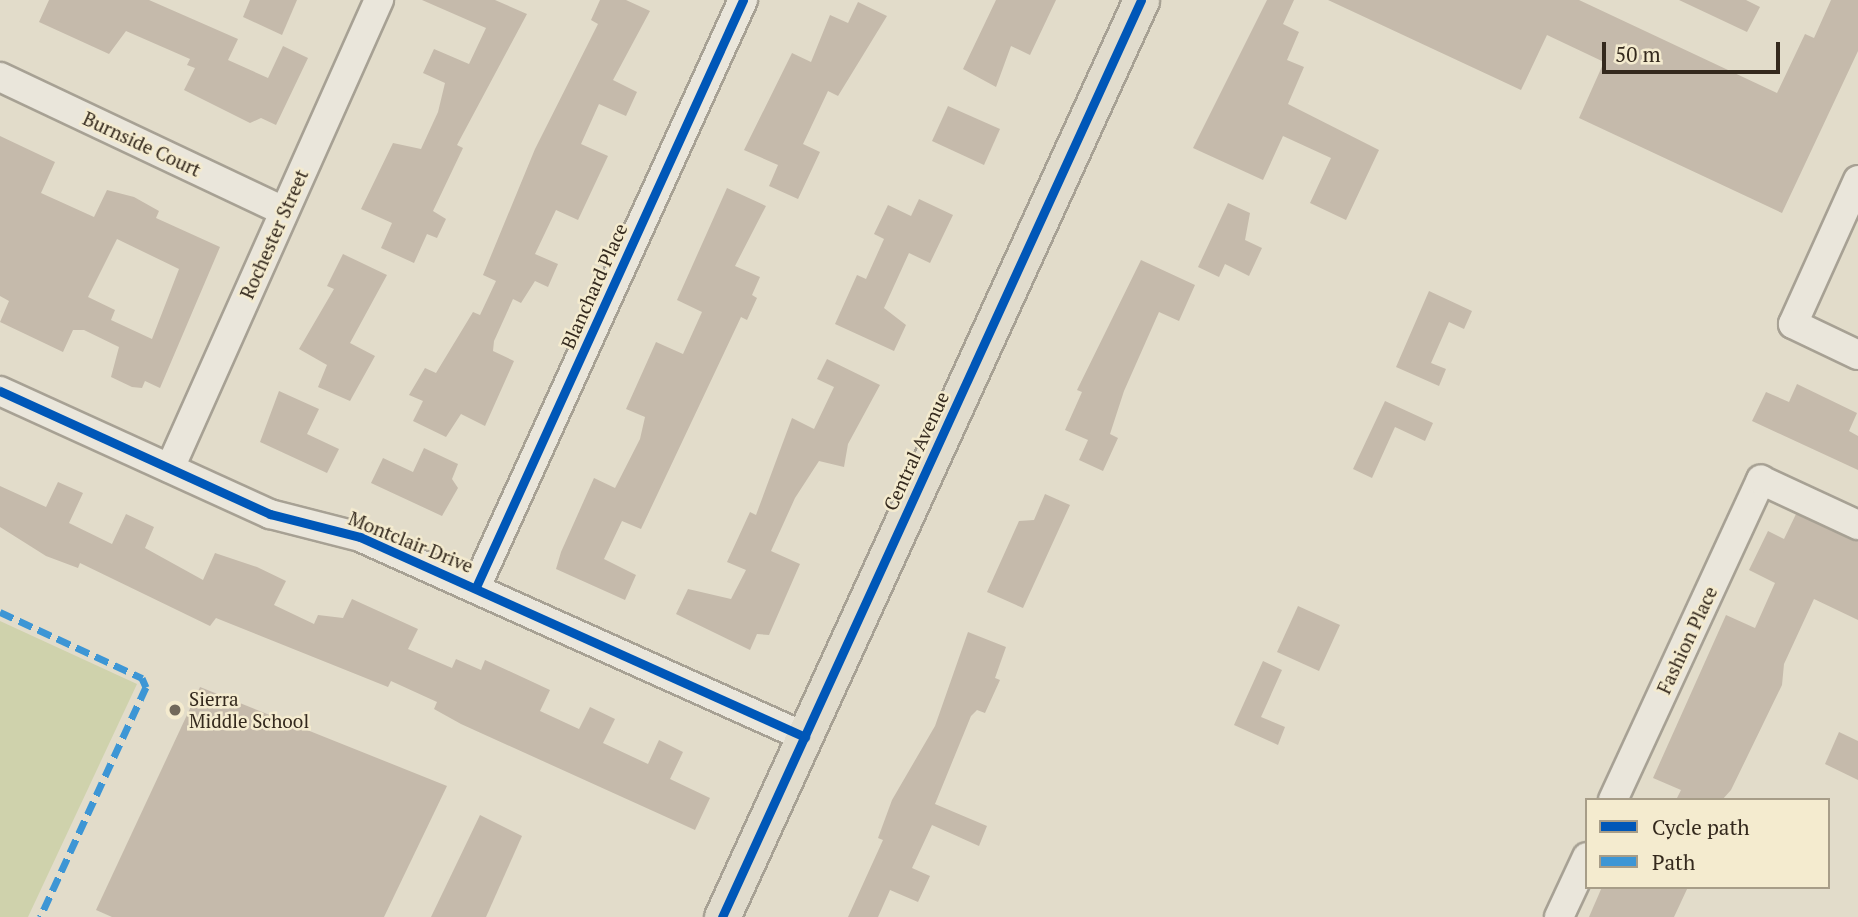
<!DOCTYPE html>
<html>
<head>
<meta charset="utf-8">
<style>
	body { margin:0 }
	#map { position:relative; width:1858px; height:917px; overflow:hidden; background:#e2dcca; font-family:"PT Serif",serif }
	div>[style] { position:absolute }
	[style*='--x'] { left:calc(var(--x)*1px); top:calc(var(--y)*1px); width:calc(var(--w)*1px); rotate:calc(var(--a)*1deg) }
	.green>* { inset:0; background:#cfd2ac }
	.building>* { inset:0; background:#c5baab }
	.roads { filter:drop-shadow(2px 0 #a7a194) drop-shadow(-2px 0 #a7a194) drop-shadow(0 2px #a7a194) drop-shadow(0 -2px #a7a194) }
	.minor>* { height:28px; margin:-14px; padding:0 14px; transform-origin:14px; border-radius:14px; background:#eae6db }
	.major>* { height:35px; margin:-17.5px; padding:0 17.5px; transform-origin:17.5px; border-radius:17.5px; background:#e1dccd }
	.quiet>* { height:7px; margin-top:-3.5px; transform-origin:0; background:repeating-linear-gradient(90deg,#3d96d5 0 14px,transparent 0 21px) }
	.cycleway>* { height:9px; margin:-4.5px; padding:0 4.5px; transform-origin:4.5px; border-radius:4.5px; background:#0057b8 }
	.dots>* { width:19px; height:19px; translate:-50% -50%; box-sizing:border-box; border:4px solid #f4ebcf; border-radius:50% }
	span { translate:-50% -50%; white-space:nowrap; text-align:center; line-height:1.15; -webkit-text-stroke:5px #f4ebcf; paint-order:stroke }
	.street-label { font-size:19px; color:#34291d }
	.poi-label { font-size:19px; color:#34291d }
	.left { translate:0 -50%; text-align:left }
	.legend { position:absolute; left:1585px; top:798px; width:245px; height:91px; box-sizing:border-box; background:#f4ebcf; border:2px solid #a79d88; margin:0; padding:9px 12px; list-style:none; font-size:21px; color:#34291d }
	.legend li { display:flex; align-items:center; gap:14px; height:35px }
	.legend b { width:35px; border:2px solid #a79d88 }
	.scale { position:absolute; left:1602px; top:42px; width:178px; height:32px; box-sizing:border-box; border:4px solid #34291d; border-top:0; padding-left:9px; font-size:21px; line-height:24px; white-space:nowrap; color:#34291d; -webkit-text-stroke:5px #f4ebcf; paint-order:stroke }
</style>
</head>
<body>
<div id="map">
	<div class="green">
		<div style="clip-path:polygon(0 621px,137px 684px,28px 917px,0 917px)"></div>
	</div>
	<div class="building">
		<div style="clip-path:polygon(49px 0,149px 0,238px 39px,228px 60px,268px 78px,283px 46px,308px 58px,276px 125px,261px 118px,250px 123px,184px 90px,195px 68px,187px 65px,190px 59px,126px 31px,109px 54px,39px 22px)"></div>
		<div style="clip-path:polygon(250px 0,297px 0,282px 35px,243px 17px)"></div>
		<div style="clip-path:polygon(422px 0,495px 0,527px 14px,457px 145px,463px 148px,433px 211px,446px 219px,437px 238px,427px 234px,414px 263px,381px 248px,392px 223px,361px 209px,393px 143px,421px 149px,438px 112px,445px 83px,423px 73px,434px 49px,469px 64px,486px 28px)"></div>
		<div style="clip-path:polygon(600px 0,626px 0,650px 11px,613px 80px,637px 92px,626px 116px,599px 104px,581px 144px,608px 156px,578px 220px,556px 210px,535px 254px,558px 264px,548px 287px,535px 281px,521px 303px,513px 299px,494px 341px,493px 351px,514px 361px,485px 426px,461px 414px,446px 437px,413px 421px,423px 401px,409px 395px,425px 368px,436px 373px,473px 312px,480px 315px,496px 281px,483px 275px,535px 149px,598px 24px,591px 20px)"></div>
		<div style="clip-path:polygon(996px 0,1056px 0,1030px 55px,1011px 46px,996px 87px,963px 69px)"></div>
		<div style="clip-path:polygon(1267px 0,1294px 0,1283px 24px,1299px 32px,1287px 60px,1304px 67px,1288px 104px,1379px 150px,1346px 220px,1310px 203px,1331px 158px,1283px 136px,1263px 180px,1193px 148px)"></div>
		<div style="clip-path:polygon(1328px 0,1579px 0,1777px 93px,1805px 34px,1814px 38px,1831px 0,1858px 0,1858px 51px,1782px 213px,1579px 118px,1604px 62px,1547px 35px,1521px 90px)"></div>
		<div style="clip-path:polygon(1679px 0,1746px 0,1760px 7px,1747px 32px)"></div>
		<div style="clip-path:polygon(858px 2px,887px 16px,838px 96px,828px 91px,803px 144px,820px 152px,798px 199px,769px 186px,778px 165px,744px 150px,792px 53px,811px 62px,830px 15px,848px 23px)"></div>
		<div style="clip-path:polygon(948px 106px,1000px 129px,984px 165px,932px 141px)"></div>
		<div style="clip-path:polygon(evenodd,0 136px,55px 162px,41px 193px,94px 217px,107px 190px,134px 197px,159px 211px,156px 218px,220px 247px,160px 388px,145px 381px,142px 388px,132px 387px,111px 377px,119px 347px,84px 330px,73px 330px,63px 352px,0 322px,9px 301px,0 296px,0 136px,117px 239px,179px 269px,152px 339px,111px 320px,115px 310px,88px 297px,117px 239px)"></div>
		<div style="clip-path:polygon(727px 188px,766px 206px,735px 266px,760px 277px,752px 295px,757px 298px,747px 320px,741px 317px,641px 529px,622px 521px,604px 559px,636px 575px,625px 600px,556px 569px,561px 552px,594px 478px,615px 488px,640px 439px,645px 417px,626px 409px,656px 342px,683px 354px,702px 312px,677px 300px)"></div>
		<div style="clip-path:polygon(919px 199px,953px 215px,930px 263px,909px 253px,884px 308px,906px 325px,894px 351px,835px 324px,857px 275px,866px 279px,884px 239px,874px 234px,888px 205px,911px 216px)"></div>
		<div style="clip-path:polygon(1228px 203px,1250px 213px,1245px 240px,1262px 248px,1249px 276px,1225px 264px,1219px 277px,1198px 267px)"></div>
		<div style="clip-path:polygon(343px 254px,387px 275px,350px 343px,375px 356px,350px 401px,318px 387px,327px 365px,299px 349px,334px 289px,327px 286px)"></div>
		<div style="clip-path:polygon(1141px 260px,1195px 285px,1179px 321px,1159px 312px,1124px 391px,1110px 434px,1118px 438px,1103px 471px,1079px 460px,1088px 440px,1065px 430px,1082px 392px,1077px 390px)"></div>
		<div style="clip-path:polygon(1429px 291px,1472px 311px,1464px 329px,1449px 322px,1431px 363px,1446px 369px,1439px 386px,1396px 367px)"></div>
		<div style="clip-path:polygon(827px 359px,880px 385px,848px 444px,844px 467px,819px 461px,795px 498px,771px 551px,800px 564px,769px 635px,757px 634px,750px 650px,676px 614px,688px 589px,731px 599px,746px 570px,727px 562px,750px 512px,756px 515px,792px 418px,814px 429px,834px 387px,817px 379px)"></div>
		<div style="clip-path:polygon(1797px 384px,1857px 413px,1849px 431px,1858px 436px,1858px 470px,1752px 421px,1766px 392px,1789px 402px)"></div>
		<div style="clip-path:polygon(279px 391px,319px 409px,307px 434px,339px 449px,327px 473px,260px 442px)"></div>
		<div style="clip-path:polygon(1385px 401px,1433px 423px,1425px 441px,1395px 427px,1372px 478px,1353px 469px)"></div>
		<div style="clip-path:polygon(424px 448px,458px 464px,452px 479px,458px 488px,442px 516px,371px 483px,383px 458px,413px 472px)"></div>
		<div style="clip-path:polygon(58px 482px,83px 493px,69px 523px,112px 544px,126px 514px,154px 527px,145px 548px,203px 580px,215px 553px,257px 567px,286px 581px,274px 605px,314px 624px,318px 615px,343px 618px,352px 599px,418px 629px,408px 649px,452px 668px,456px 659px,481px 670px,485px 660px,550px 690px,540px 711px,579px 729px,590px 707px,615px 719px,603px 743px,648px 764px,659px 740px,683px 752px,670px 779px,710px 798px,695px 830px,461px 724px,434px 709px,437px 702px,391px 681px,388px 687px,216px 618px,210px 626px,80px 563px,78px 568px,46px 556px,0 527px,0 486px,46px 507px)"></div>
		<div style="clip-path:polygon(1045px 494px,1070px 505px,1023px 608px,987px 592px,1019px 521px,1034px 520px)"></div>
		<div style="clip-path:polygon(1796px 514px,1858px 541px,1858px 620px,1814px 599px,1784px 664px,1782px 685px,1731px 790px,1722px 800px,1676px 800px,1681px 790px,1653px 778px,1726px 615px,1755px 628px,1775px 583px,1749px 570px,1768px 531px,1784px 539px)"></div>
		<div style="clip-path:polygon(1298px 606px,1340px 625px,1319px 671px,1277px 652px)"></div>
		<div style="clip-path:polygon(968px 632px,1006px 647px,995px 678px,1000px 680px,985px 713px,977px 710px,971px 716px,935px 804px,987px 826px,979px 846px,932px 825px,912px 868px,930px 876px,918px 902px,890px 890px,878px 917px,848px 917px,883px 840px,878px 838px,892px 800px,935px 726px)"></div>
		<div style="clip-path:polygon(1263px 661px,1282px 670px,1261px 717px,1285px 727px,1278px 745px,1234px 725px)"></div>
		<div style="clip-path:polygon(200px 687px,447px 786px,384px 917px,112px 917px,96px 910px)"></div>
		<div style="clip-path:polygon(1839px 732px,1858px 741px,1858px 780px,1825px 764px)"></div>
		<div style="clip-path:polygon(480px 815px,522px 836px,486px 917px,431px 917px)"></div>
		<div style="clip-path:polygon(1602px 887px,1688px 887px,1674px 917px,1589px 917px)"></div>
	</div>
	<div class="roads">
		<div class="minor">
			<div style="--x:0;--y:77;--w:314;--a:25.3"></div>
			<div style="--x:1858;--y:180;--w:158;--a:114.3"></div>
			<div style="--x:1793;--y:324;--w:72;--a:25.5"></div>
			<div style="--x:0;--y:391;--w:297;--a:24.5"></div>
			<div style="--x:270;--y:514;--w:93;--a:14.3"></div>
			<div style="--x:360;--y:537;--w:488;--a:24.2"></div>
			<div style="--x:170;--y:468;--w:513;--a:-65.94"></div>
			<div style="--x:476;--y:587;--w:645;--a:-65.54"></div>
			<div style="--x:1613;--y:800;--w:353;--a:-65.2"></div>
			<div style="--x:1761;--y:480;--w:107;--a:24.9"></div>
			<div style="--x:1559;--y:917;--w:66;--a:-65"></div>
		</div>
		<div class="major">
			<div style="--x:722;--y:917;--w:1008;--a:-65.44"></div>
		</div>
	</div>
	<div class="quiet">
		<div style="--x:0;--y:612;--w:157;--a:24.9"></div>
		<div style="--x:142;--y:678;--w:10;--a:66"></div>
		<div style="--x:146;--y:687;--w:253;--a:114.7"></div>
	</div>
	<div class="cycleway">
		<div style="--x:0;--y:391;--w:297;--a:24.5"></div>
		<div style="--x:270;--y:514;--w:93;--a:14.3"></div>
		<div style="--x:360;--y:537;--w:488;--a:24.2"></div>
		<div style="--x:476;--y:587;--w:645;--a:-65.54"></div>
		<div style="--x:722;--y:917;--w:1008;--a:-65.44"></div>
	</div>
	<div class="dots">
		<div style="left:175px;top:710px;background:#71685a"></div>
	</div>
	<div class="street-label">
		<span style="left:142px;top:144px;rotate:25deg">Burnside Court</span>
		<span style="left:274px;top:234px;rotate:-66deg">Rochester Street</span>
		<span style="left:594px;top:286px;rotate:-66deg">Blanchard Place</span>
		<span style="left:916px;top:451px;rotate:-65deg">Central Avenue</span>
		<span style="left:411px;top:542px;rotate:22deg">Montclair Drive</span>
		<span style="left:1687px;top:640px;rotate:-65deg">Fashion Place</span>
	</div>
	<div class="poi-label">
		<span class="left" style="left:189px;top:710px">Sierra<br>Middle School</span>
	</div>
	<ul class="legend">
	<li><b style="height:9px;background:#0057b8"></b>Cycle path</li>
	<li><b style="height:9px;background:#3d96d5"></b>Path</li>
	</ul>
	<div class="scale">50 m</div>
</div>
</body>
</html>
